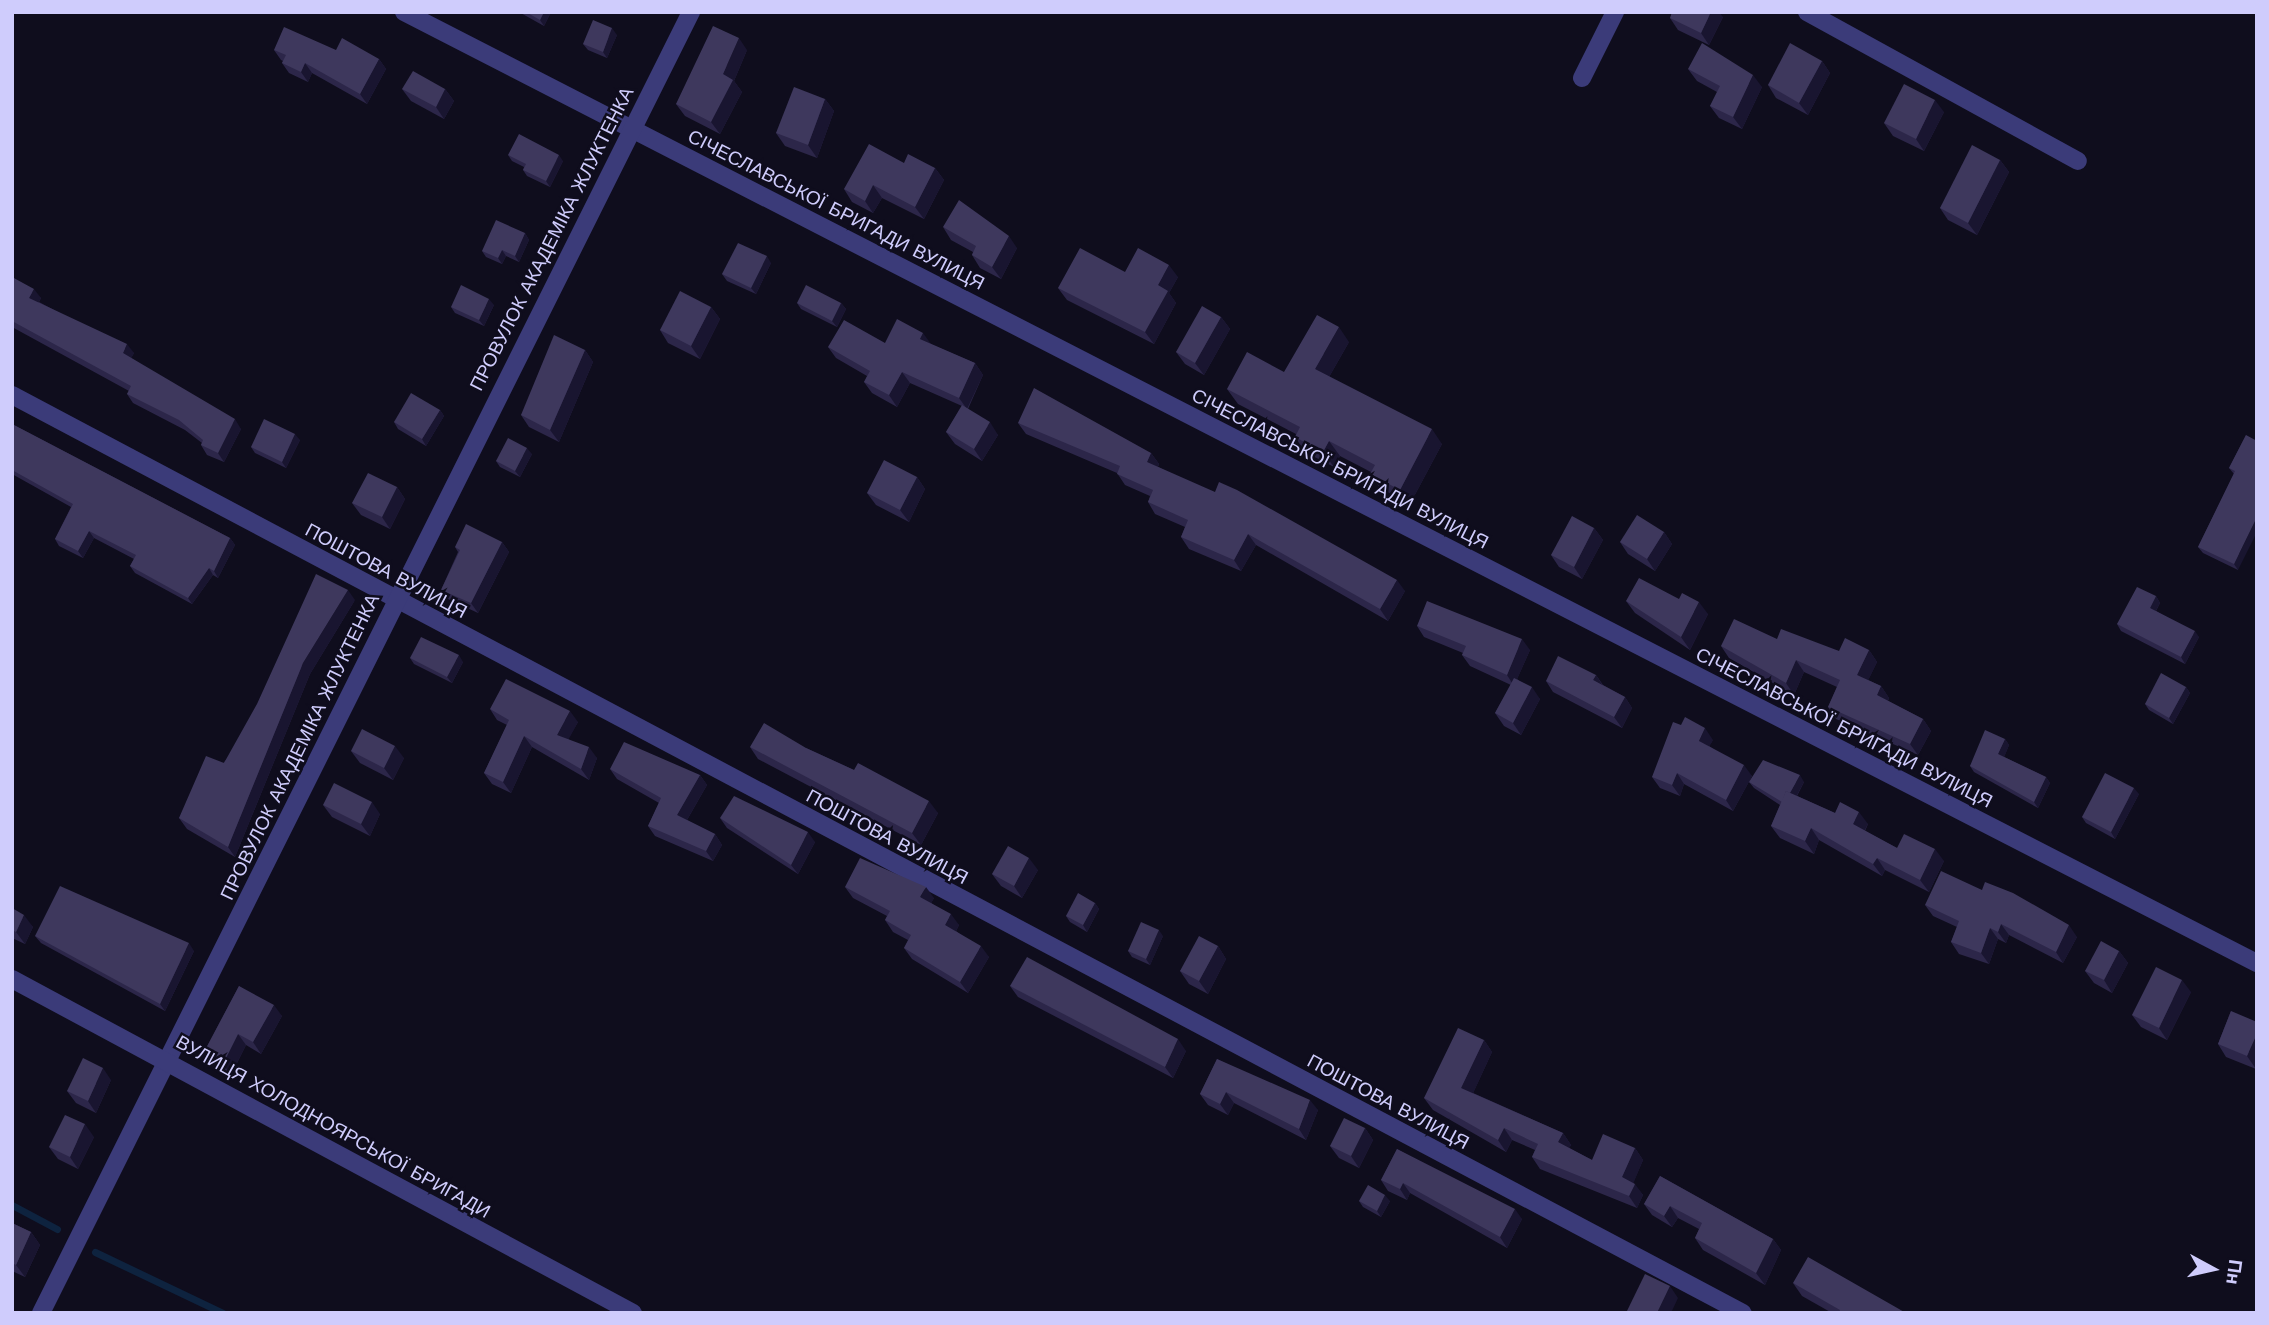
<!DOCTYPE html>
<html>
<head>
<meta charset="utf-8">
<style>
	body { margin:0 }
	#map { position:relative; width:2269px; height:1325px; overflow:hidden; background:#0f0d1d; font-family:"Work Sans",sans-serif }
	div>[style] { position:absolute }
	[style*='--x'] { left:calc(var(--x)*1px); top:calc(var(--y)*1px); width:calc(var(--w)*1px); rotate:calc(var(--a)*1deg) }
	.stream>* { height:7px; margin:-3.5px; padding:0 3.5px; transform-origin:3.5px; border-radius:3.5px; background:#0e233f }
	.minor>* { height:18px; margin:-9px; padding:0 9px; transform-origin:9px; border-radius:9px; background:#3b3b79 }
	.tertiary>* { height:18px; margin:-9px; padding:0 9px; transform-origin:9px; border-radius:9px; background:#3b3b79 }
	.wall>* { inset:0; background:#2c2649 }
	.shaded-wall>* { inset:0; background:#191530 }
	.building>* { inset:0; background:#3e385d }
	span { translate:-50% -50%; white-space:nowrap; text-align:center; line-height:1.15; -webkit-text-stroke:5px #0f0d1d; paint-order:stroke }
	.street-label { font-size:19px; color:#cfccfc }
	.frame { position:absolute; inset:0; border:14px solid #cfccfc; pointer-events:none }
	.north { position:absolute; left:2178px; top:1234px; width:70px; height:70px; -webkit-text-stroke:5px #0f0d1d; paint-order:stroke; rotate:98deg; font-size:19px; font-weight:700; line-height:28px; text-align:center; color:#cfccfc }
	.north::after { content:''; display:block; margin:auto; width:24px; height:32px; background:#cfccfc; clip-path:polygon(50% 0,100% 100%,50% 72%,0 100%) }
</style>
</head>
<body>
<div id="map">
	<div class="stream">
		<div style="--x:12;--y:1205;--w:51;--a:28.1"></div>
		<div style="--x:95;--y:1252;--w:142;--a:25.5"></div>
	</div>
	<div class="minor">
		<div style="--x:404;--y:12;--w:2083;--a:27.17"></div>
		<div style="--x:1807;--y:12;--w:309;--a:28.8"></div>
		<div style="--x:1582;--y:78;--w:74;--a:-63.4"></div>
		<div style="--x:12;--y:395;--w:1959;--a:27.94"></div>
		<div style="--x:41;--y:1313;--w:1454;--a:-63.45"></div>
	</div>
	<div class="tertiary">
		<div style="--x:12;--y:979;--w:705;--a:28.27"></div>
	</div>
	<div class="wall">
		<div style="clip-path:polygon(519px 12px,551px 12px,544px 26px)"></div>
		<div style="clip-path:polygon(1723px 17px,1709px 45px,1678px 30px,1670px 18px)"></div>
		<div style="clip-path:polygon(617px 35px,607px 58px,588px 50px,583px 44px)"></div>
		<div style="clip-path:polygon(274px 50px,336px 50px,379px 59px,386px 69px,367px 104px,312px 73px,308px 82px,289px 73px,282px 63px,283px 61px,281px 60px)"></div>
		<div style="clip-path:polygon(747px 50px,734px 81px,742px 92px,720px 134px,685px 116px,676px 104px)"></div>
		<div style="clip-path:polygon(1822px 61px,1830px 73px,1808px 115px,1776px 98px,1768px 85px)"></div>
		<div style="clip-path:polygon(1688px 69px,1762px 87px,1742px 129px,1719px 118px,1710px 106px,1717px 92px,1697px 81px)"></div>
		<div style="clip-path:polygon(402px 89px,445px 89px,454px 101px,444px 119px,411px 101px)"></div>
		<div style="clip-path:polygon(825px 99px,834px 111px,817px 158px,785px 146px,776px 133px)"></div>
		<div style="clip-path:polygon(1944px 112px,1924px 151px,1893px 136px,1884px 123px)"></div>
		<div style="clip-path:polygon(508px 155px,563px 161px,550px 187px,527px 176px,523px 170px,524px 167px,512px 161px)"></div>
		<div style="clip-path:polygon(2000px 160px,2009px 172px,1977px 235px,1948px 220px,1940px 208px)"></div>
		<div style="clip-path:polygon(904px 163px,935px 168px,944px 180px,924px 219px,882px 198px,873px 213px,852px 202px,844px 189px)"></div>
		<div style="clip-path:polygon(943px 227px,1017px 248px,1001px 279px,980px 268px,972px 255px,973px 252px,951px 240px)"></div>
		<div style="clip-path:polygon(525px 233px,529px 240px,519px 262px,506px 256px,502px 264px,486px 257px,482px 251px)"></div>
		<div style="clip-path:polygon(771px 263px,756px 294px,727px 281px,722px 274px)"></div>
		<div style="clip-path:polygon(1125px 272px,1178px 277px,1169px 293px,1176px 303px,1154px 344px,1067px 300px,1058px 288px)"></div>
		<div style="clip-path:polygon(12px 277px,41px 298px,39px 302px,134px 353px,131px 358px,241px 429px,224px 462px,207px 455px,201px 445px,202px 443px,185px 430px,133px 403px,127px 394px,129px 391px,12px 327px)"></div>
		<div style="clip-path:polygon(797px 303px,841px 303px,846px 309px,837px 327px,801px 309px)"></div>
		<div style="clip-path:polygon(494px 305px,484px 326px,455px 313px,451px 307px)"></div>
		<div style="clip-path:polygon(711px 307px,720px 319px,700px 359px,668px 343px,660px 330px)"></div>
		<div style="clip-path:polygon(1221px 317px,1230px 329px,1204px 375px,1185px 364px,1176px 352px)"></div>
		<div style="clip-path:polygon(1349px 342px,1329px 377px,1442px 444px,1410px 504px,1380px 488px,1370px 474px,1371px 472px,1340px 456px,1334px 467px,1305px 452px,1295px 437px,1296px 434px,1238px 404px,1227px 389px,1284px 372px)"></div>
		<div style="clip-path:polygon(885px 343px,930px 344px,975px 363px,983px 375px,968px 409px,998px 435px,982px 461px,955px 444px,946px 432px,962px 406px,910px 383px,897px 407px,872px 393px,864px 382px,867px 376px,836px 358px,828px 347px)"></div>
		<div style="clip-path:polygon(585px 350px,593px 362px,559px 442px,529px 427px,521px 415px)"></div>
		<div style="clip-path:polygon(440px 410px,444px 416px,426px 446px,398px 429px,394px 422px)"></div>
		<div style="clip-path:polygon(1018px 423px,1151px 453px,1159px 464px,1158px 467px,1405px 591px,1388px 621px,1256px 545px,1241px 571px,1189px 549px,1181px 537px,1185px 527px,1155px 514px,1148px 502px,1150px 496px,1125px 485px,1117px 473px,1026px 434px)"></div>
		<div style="clip-path:polygon(12px 424px,230px 538px,235px 545px,218px 578px,213px 575px,192px 604px,135px 573px,130px 566px,134px 559px,94px 538px,83px 558px,59px 546px,55px 539px,71px 507px,12px 474px)"></div>
		<div style="clip-path:polygon(2246px 435px,2238px 570px,2203px 553px,2198px 547px,2234px 474px,2229px 468px)"></div>
		<div style="clip-path:polygon(300px 440px,286px 468px,255px 453px,251px 447px)"></div>
		<div style="clip-path:polygon(532px 454px,520px 477px,500px 467px,496px 461px)"></div>
		<div style="clip-path:polygon(917px 477px,925px 489px,909px 522px,876px 505px,867px 493px)"></div>
		<div style="clip-path:polygon(397px 487px,405px 499px,390px 529px,361px 515px,352px 503px)"></div>
		<div style="clip-path:polygon(1594px 528px,1603px 540px,1582px 579px,1559px 567px,1551px 555px)"></div>
		<div style="clip-path:polygon(1664px 532px,1672px 544px,1655px 571px,1628px 554px,1620px 542px)"></div>
		<div style="clip-path:polygon(502px 542px,509px 552px,478px 613px,448px 599px,441px 590px,458px 552px,455px 547px)"></div>
		<div style="clip-path:polygon(2156px 596px,2160px 603px,2156px 611px,2199px 637px,2185px 664px,2121px 631px,2117px 624px)"></div>
		<div style="clip-path:polygon(355px 600px,310px 674px,235px 857px,187px 829px,179px 818px)"></div>
		<div style="clip-path:polygon(1626px 601px,1708px 614px,1690px 650px,1635px 613px)"></div>
		<div style="clip-path:polygon(1417px 626px,1530px 650px,1517px 679px,1540px 699px,1521px 735px,1504px 726px,1495px 713px,1511px 685px,1470px 666px,1462px 655px,1463px 653px,1424px 637px)"></div>
		<div style="clip-path:polygon(1777px 639px,1839px 651px,1869px 650px,1877px 662px,1868px 680px,1881px 686px,1889px 698px,1888px 701px,1923px 719px,1931px 731px,1918px 755px,1836px 719px,1828px 707px,1837px 687px,1804px 672px,1794px 695px,1729px 658px,1721px 646px)"></div>
		<div style="clip-path:polygon(410px 658px,463px 662px,452px 683px,414px 664px)"></div>
		<div style="clip-path:polygon(1596px 675px,1603px 685px,1625px 697px,1632px 708px,1622px 728px,1553px 692px,1546px 681px)"></div>
		<div style="clip-path:polygon(2186px 687px,2190px 693px,2173px 724px,2149px 710px,2145px 704px)"></div>
		<div style="clip-path:polygon(490px 709px,578px 722px,568px 739px,597px 758px,589px 780px,532px 747px,511px 793px,492px 784px,484px 773px,507px 725px,497px 720px)"></div>
		<div style="clip-path:polygon(2005px 739px,2009px 745px,2004px 757px,2046px 777px,2050px 783px,2038px 808px,1974px 772px,1970px 766px)"></div>
		<div style="clip-path:polygon(1713px 740px,1709px 746px,1752px 776px,1733px 811px,1684px 784px,1680px 796px,1660px 788px,1652px 777px)"></div>
		<div style="clip-path:polygon(750px 747px,806px 748px,854px 770px,938px 813px,921px 845px,758px 759px)"></div>
		<div style="clip-path:polygon(351px 751px,404px 758px,393px 780px,360px 763px)"></div>
		<div style="clip-path:polygon(610px 769px,700px 775px,707px 785px,687px 820px,715px 834px,722px 845px,713px 861px,655px 836px,648px 826px,659px 803px,617px 779px)"></div>
		<div style="clip-path:polygon(1749px 782px,1804px 782px,1797px 796px,1835px 813px,1868px 824px,1865px 831px,1897px 848px,1944px 861px,1929px 892px,1885px 870px,1882px 876px,1819px 840px,1814px 854px,1780px 838px,1771px 826px,1780px 805px,1754px 788px)"></div>
		<div style="clip-path:polygon(2139px 794px,2115px 839px,2086px 823px,2082px 817px)"></div>
		<div style="clip-path:polygon(323px 805px,380px 814px,370px 836px,332px 817px)"></div>
		<div style="clip-path:polygon(720px 818px,815px 842px,798px 874px,727px 828px)"></div>
		<div style="clip-path:polygon(1038px 870px,1022px 898px,1001px 886px,992px 874px)"></div>
		<div style="clip-path:polygon(845px 887px,934px 898px,931px 903px,959px 925px,956px 931px,989px 957px,968px 993px,912px 959px,904px 948px,908px 940px,893px 932px,885px 920px,887px 916px,853px 898px)"></div>
		<div style="clip-path:polygon(1095px 903px,1099px 909px,1087px 932px,1070px 922px,1066px 916px)"></div>
		<div style="clip-path:polygon(1925px 905px,2077px 937px,2063px 963px,2009px 935px,2006px 943px,1998px 939px,1989px 964px,1959px 954px,1951px 942px,1957px 927px,1933px 916px)"></div>
		<div style="clip-path:polygon(12px 908px,33px 927px,25px 944px,12px 938px)"></div>
		<div style="clip-path:polygon(35px 936px,194px 951px,165px 1011px,41px 943px)"></div>
		<div style="clip-path:polygon(1163px 936px,1150px 965px,1132px 957px,1128px 951px)"></div>
		<div style="clip-path:polygon(1218px 946px,1226px 959px,1208px 994px,1189px 984px,1180px 971px)"></div>
		<div style="clip-path:polygon(2119px 951px,2128px 963px,2112px 993px,2094px 983px,2085px 971px)"></div>
		<div style="clip-path:polygon(239px 986px,282px 1016px,261px 1054px,246px 1045px,231px 1075px,211px 1065px,203px 1054px)"></div>
		<div style="clip-path:polygon(1010px 986px,1186px 1051px,1173px 1078px,1018px 997px)"></div>
		<div style="clip-path:polygon(2191px 992px,2167px 1040px,2141px 1027px,2132px 1015px)"></div>
		<div style="clip-path:polygon(2231px 1011px,2256px 1069px,2226px 1057px,2218px 1044px)"></div>
		<div style="clip-path:polygon(1484px 1040px,1492px 1052px,1473px 1093px,1563px 1133px,1571px 1145px,1569px 1148px,1592px 1160px,1635px 1148px,1643px 1160px,1633px 1183px,1643px 1195px,1637px 1208px,1540px 1169px,1532px 1157px,1535px 1150px,1512px 1140px,1506px 1152px,1433px 1110px,1424px 1098px)"></div>
		<div style="clip-path:polygon(1217px 1059px,1318px 1110px,1306px 1140px,1234px 1103px,1228px 1115px,1208px 1105px,1200px 1094px)"></div>
		<div style="clip-path:polygon(111px 1080px,96px 1113px,76px 1103px,67px 1091px)"></div>
		<div style="clip-path:polygon(1365px 1128px,1373px 1140px,1359px 1168px,1339px 1158px,1330px 1146px)"></div>
		<div style="clip-path:polygon(94px 1137px,78px 1169px,58px 1159px,49px 1147px)"></div>
		<div style="clip-path:polygon(1397px 1149px,1522px 1219px,1507px 1248px,1410px 1193px,1407px 1200px,1388px 1191px,1381px 1180px)"></div>
		<div style="clip-path:polygon(1660px 1176px,1773px 1239px,1781px 1250px,1765px 1285px,1703px 1250px,1695px 1238px,1699px 1229px,1678px 1218px,1672px 1227px,1652px 1215px,1644px 1204px)"></div>
		<div style="clip-path:polygon(1359px 1201px,1390px 1201px,1381px 1217px,1363px 1207px)"></div>
		<div style="clip-path:polygon(12px 1223px,31px 1232px,40px 1245px,25px 1277px,12px 1271px)"></div>
		<div style="clip-path:polygon(1793px 1283px,1906px 1313px,1832px 1313px,1802px 1296px)"></div>
	</div>
	<div class="shaded-wall">
		<div style="clip-path:polygon(544px 12px,551px 12px,544px 26px,540px 20px)"></div>
		<div style="clip-path:polygon(1711px 12px,1719px 12px,1723px 17px,1709px 45px,1701px 33px)"></div>
		<div style="clip-path:polygon(612px 28px,617px 35px,607px 58px,603px 52px)"></div>
		<div style="clip-path:polygon(739px 38px,747px 50px,734px 81px,742px 92px,720px 134px,711px 122px,723px 74px)"></div>
		<div style="clip-path:polygon(379px 59px,386px 69px,367px 104px,360px 94px)"></div>
		<div style="clip-path:polygon(1822px 61px,1830px 73px,1808px 115px,1799px 103px)"></div>
		<div style="clip-path:polygon(305px 63px,312px 73px,308px 82px,301px 72px)"></div>
		<div style="clip-path:polygon(1753px 75px,1762px 87px,1742px 129px,1733px 117px)"></div>
		<div style="clip-path:polygon(445px 89px,454px 101px,444px 119px,436px 107px)"></div>
		<div style="clip-path:polygon(825px 99px,834px 111px,817px 158px,808px 145px)"></div>
		<div style="clip-path:polygon(1935px 100px,1944px 112px,1924px 151px,1916px 139px)"></div>
		<div style="clip-path:polygon(559px 155px,563px 161px,550px 187px,546px 181px)"></div>
		<div style="clip-path:polygon(2000px 160px,2009px 172px,1977px 235px,1968px 223px)"></div>
		<div style="clip-path:polygon(935px 168px,944px 180px,924px 219px,915px 207px)"></div>
		<div style="clip-path:polygon(873px 185px,882px 198px,873px 213px,865px 201px)"></div>
		<div style="clip-path:polygon(525px 233px,529px 240px,519px 262px,515px 256px)"></div>
		<div style="clip-path:polygon(1009px 236px,1017px 248px,1001px 279px,992px 267px)"></div>
		<div style="clip-path:polygon(502px 250px,506px 256px,502px 264px,498px 258px)"></div>
		<div style="clip-path:polygon(767px 256px,771px 263px,756px 294px,751px 288px)"></div>
		<div style="clip-path:polygon(1169px 265px,1178px 277px,1169px 293px,1176px 303px,1154px 344px,1145px 332px,1158px 285px)"></div>
		<div style="clip-path:polygon(34px 289px,41px 298px,36px 307px,29px 298px)"></div>
		<div style="clip-path:polygon(489px 299px,494px 305px,484px 326px,479px 320px)"></div>
		<div style="clip-path:polygon(841px 303px,846px 309px,837px 327px,832px 321px)"></div>
		<div style="clip-path:polygon(711px 307px,720px 319px,700px 359px,691px 346px)"></div>
		<div style="clip-path:polygon(1221px 317px,1230px 329px,1204px 375px,1195px 363px)"></div>
		<div style="clip-path:polygon(1339px 327px,1349px 342px,1325px 384px,1315px 369px)"></div>
		<div style="clip-path:polygon(923px 333px,931px 344px,920px 339px)"></div>
		<div style="clip-path:polygon(127px 344px,134px 353px,129px 363px,123px 353px)"></div>
		<div style="clip-path:polygon(585px 350px,593px 362px,559px 442px,550px 430px)"></div>
		<div style="clip-path:polygon(975px 363px,983px 375px,967px 409px,959px 398px)"></div>
		<div style="clip-path:polygon(902px 372px,910px 383px,897px 407px,889px 395px)"></div>
		<div style="clip-path:polygon(440px 410px,444px 416px,426px 446px,422px 439px)"></div>
		<div style="clip-path:polygon(235px 419px,241px 429px,224px 462px,218px 453px)"></div>
		<div style="clip-path:polygon(990px 422px,998px 435px,982px 461px,974px 449px)"></div>
		<div style="clip-path:polygon(1432px 429px,1442px 444px,1410px 504px,1400px 490px)"></div>
		<div style="clip-path:polygon(295px 434px,300px 440px,286px 468px,282px 462px)"></div>
		<div style="clip-path:polygon(1329px 441px,1340px 456px,1334px 467px,1323px 452px)"></div>
		<div style="clip-path:polygon(527px 448px,532px 454px,520px 477px,515px 471px)"></div>
		<div style="clip-path:polygon(1151px 453px,1159px 464px,1155px 473px,1147px 462px)"></div>
		<div style="clip-path:polygon(917px 477px,925px 489px,909px 522px,900px 510px)"></div>
		<div style="clip-path:polygon(397px 487px,405px 499px,390px 529px,382px 517px)"></div>
		<div style="clip-path:polygon(2257px 517px,2257px 532px,2238px 570px,2234px 564px)"></div>
		<div style="clip-path:polygon(1594px 528px,1603px 540px,1582px 579px,1574px 567px)"></div>
		<div style="clip-path:polygon(89px 531px,94px 538px,83px 558px,78px 551px)"></div>
		<div style="clip-path:polygon(1664px 532px,1672px 544px,1655px 571px,1647px 559px)"></div>
		<div style="clip-path:polygon(1248px 534px,1256px 545px,1241px 571px,1234px 560px)"></div>
		<div style="clip-path:polygon(230px 538px,235px 545px,218px 578px,214px 571px)"></div>
		<div style="clip-path:polygon(502px 542px,509px 552px,478px 613px,471px 603px)"></div>
		<div style="clip-path:polygon(209px 568px,213px 575px,192px 604px,188px 598px)"></div>
		<div style="clip-path:polygon(1397px 580px,1405px 591px,1388px 621px,1380px 609px)"></div>
		<div style="clip-path:polygon(348px 590px,355px 600px,310px 674px,235px 857px,228px 847px,303px 663px)"></div>
		<div style="clip-path:polygon(2156px 596px,2160px 603px,2154px 614px,2150px 608px)"></div>
		<div style="clip-path:polygon(1699px 602px,1708px 614px,1690px 650px,1681px 637px)"></div>
		<div style="clip-path:polygon(2195px 631px,2199px 637px,2185px 664px,2181px 657px)"></div>
		<div style="clip-path:polygon(1522px 639px,1530px 650px,1514px 686px,1507px 675px)"></div>
		<div style="clip-path:polygon(1869px 650px,1877px 662px,1865px 687px,1857px 675px)"></div>
		<div style="clip-path:polygon(459px 655px,463px 662px,452px 683px,447px 677px)"></div>
		<div style="clip-path:polygon(1796px 660px,1804px 672px,1794px 695px,1786px 683px)"></div>
		<div style="clip-path:polygon(1596px 675px,1603px 686px,1593px 680px)"></div>
		<div style="clip-path:polygon(1881px 686px,1889px 698px,1885px 707px,1877px 695px)"></div>
		<div style="clip-path:polygon(1532px 687px,1540px 699px,1521px 735px,1513px 723px)"></div>
		<div style="clip-path:polygon(2186px 687px,2190px 693px,2173px 724px,2169px 718px)"></div>
		<div style="clip-path:polygon(1625px 697px,1632px 708px,1622px 728px,1614px 717px)"></div>
		<div style="clip-path:polygon(570px 711px,578px 722px,565px 746px,557px 735px)"></div>
		<div style="clip-path:polygon(1923px 719px,1931px 731px,1918px 755px,1910px 744px)"></div>
		<div style="clip-path:polygon(1705px 728px,1713px 740px,1706px 752px,1699px 741px)"></div>
		<div style="clip-path:polygon(524px 736px,532px 747px,511px 793px,503px 782px)"></div>
		<div style="clip-path:polygon(2005px 739px,2009px 745px,2003px 760px,1998px 754px)"></div>
		<div style="clip-path:polygon(395px 746px,404px 758px,393px 780px,384px 768px)"></div>
		<div style="clip-path:polygon(589px 747px,597px 758px,589px 780px,581px 769px)"></div>
		<div style="clip-path:polygon(1744px 765px,1752px 776px,1733px 811px,1726px 800px)"></div>
		<div style="clip-path:polygon(1677px 773px,1684px 784px,1680px 796px,1672px 785px)"></div>
		<div style="clip-path:polygon(700px 775px,707px 785px,684px 825px,677px 815px)"></div>
		<div style="clip-path:polygon(1800px 775px,1804px 782px,1789px 810px,1784px 803px)"></div>
		<div style="clip-path:polygon(2046px 777px,2050px 783px,2038px 808px,2034px 802px)"></div>
		<div style="clip-path:polygon(2134px 788px,2139px 794px,2115px 839px,2111px 832px)"></div>
		<div style="clip-path:polygon(929px 801px,938px 813px,921px 845px,912px 833px)"></div>
		<div style="clip-path:polygon(372px 802px,380px 814px,370px 836px,361px 824px)"></div>
		<div style="clip-path:polygon(1859px 812px,1868px 824px,1861px 837px,1853px 824px)"></div>
		<div style="clip-path:polygon(1811px 828px,1819px 840px,1814px 854px,1805px 841px)"></div>
		<div style="clip-path:polygon(808px 832px,815px 842px,798px 874px,791px 865px)"></div>
		<div style="clip-path:polygon(715px 834px,722px 845px,713px 861px,706px 851px)"></div>
		<div style="clip-path:polygon(1935px 849px,1944px 861px,1929px 892px,1920px 880px)"></div>
		<div style="clip-path:polygon(1029px 858px,1038px 870px,1022px 898px,1014px 886px)"></div>
		<div style="clip-path:polygon(1877px 858px,1885px 870px,1882px 876px,1873px 864px)"></div>
		<div style="clip-path:polygon(926px 887px,934px 898px,928px 909px,920px 897px)"></div>
		<div style="clip-path:polygon(1095px 903px,1099px 909px,1087px 932px,1083px 925px)"></div>
		<div style="clip-path:polygon(951px 914px,959px 925px,953px 937px,945px 925px)"></div>
		<div style="clip-path:polygon(24px 915px,33px 927px,25px 944px,16px 932px)"></div>
		<div style="clip-path:polygon(2001px 924px,2009px 935px,2006px 943px,1998px 932px)"></div>
		<div style="clip-path:polygon(2069px 925px,2077px 937px,2063px 963px,2056px 952px)"></div>
		<div style="clip-path:polygon(1990px 928px,1998px 939px,1989px 964px,1981px 953px)"></div>
		<div style="clip-path:polygon(1159px 930px,1163px 936px,1150px 965px,1146px 959px)"></div>
		<div style="clip-path:polygon(189px 943px,194px 951px,165px 1011px,160px 1004px)"></div>
		<div style="clip-path:polygon(981px 946px,989px 957px,968px 993px,960px 982px)"></div>
		<div style="clip-path:polygon(1218px 946px,1226px 959px,1208px 994px,1199px 981px)"></div>
		<div style="clip-path:polygon(2119px 951px,2128px 963px,2112px 993px,2104px 980px)"></div>
		<div style="clip-path:polygon(2182px 980px,2191px 992px,2167px 1040px,2159px 1028px)"></div>
		<div style="clip-path:polygon(274px 1005px,282px 1016px,261px 1054px,253px 1042px)"></div>
		<div style="clip-path:polygon(238px 1034px,246px 1045px,231px 1075px,223px 1064px)"></div>
		<div style="clip-path:polygon(2257px 1034px,2257px 1067px,2256px 1069px,2247px 1056px)"></div>
		<div style="clip-path:polygon(1178px 1039px,1186px 1051px,1173px 1078px,1165px 1067px)"></div>
		<div style="clip-path:polygon(1484px 1040px,1492px 1052px,1470px 1100px,1461px 1088px)"></div>
		<div style="clip-path:polygon(103px 1068px,111px 1080px,96px 1113px,88px 1101px)"></div>
		<div style="clip-path:polygon(1226px 1092px,1234px 1103px,1228px 1115px,1220px 1104px)"></div>
		<div style="clip-path:polygon(1310px 1100px,1318px 1110px,1306px 1140px,1299px 1129px)"></div>
		<div style="clip-path:polygon(85px 1124px,94px 1137px,78px 1169px,70px 1157px)"></div>
		<div style="clip-path:polygon(1365px 1128px,1373px 1140px,1359px 1168px,1351px 1156px)"></div>
		<div style="clip-path:polygon(1504px 1128px,1512px 1140px,1506px 1152px,1498px 1140px)"></div>
		<div style="clip-path:polygon(1563px 1133px,1571px 1145px,1566px 1154px,1558px 1142px)"></div>
		<div style="clip-path:polygon(1635px 1148px,1643px 1160px,1631px 1189px,1622px 1177px)"></div>
		<div style="clip-path:polygon(1403px 1183px,1410px 1193px,1407px 1200px,1400px 1189px)"></div>
		<div style="clip-path:polygon(1635px 1184px,1643px 1195px,1637px 1208px,1629px 1196px)"></div>
		<div style="clip-path:polygon(1385px 1195px,1390px 1201px,1381px 1217px,1377px 1211px)"></div>
		<div style="clip-path:polygon(1670px 1206px,1678px 1218px,1672px 1227px,1664px 1216px)"></div>
		<div style="clip-path:polygon(1515px 1209px,1522px 1219px,1507px 1248px,1500px 1237px)"></div>
		<div style="clip-path:polygon(31px 1232px,40px 1245px,25px 1277px,16px 1265px)"></div>
		<div style="clip-path:polygon(1773px 1239px,1781px 1250px,1765px 1285px,1756px 1273px)"></div>
		<div style="clip-path:polygon(1670px 1286px,1678px 1298px,1671px 1313px,1657px 1313px)"></div>
	</div>
	<div class="building">
		<div style="clip-path:polygon(526px 12px,544px 12px,540px 20px)"></div>
		<div style="clip-path:polygon(1672px 12px,1711px 12px,1701px 33px,1670px 18px)"></div>
		<div style="clip-path:polygon(593px 20px,612px 28px,603px 52px,583px 44px)"></div>
		<div style="clip-path:polygon(713px 26px,739px 38px,723px 74px,733px 80px,711px 122px,676px 104px)"></div>
		<div style="clip-path:polygon(284px 27px,336px 50px,342px 38px,379px 59px,360px 94px,305px 63px,301px 72px,282px 63px,286px 55px,274px 50px)"></div>
		<div style="clip-path:polygon(1702px 43px,1753px 75px,1733px 117px,1710px 106px,1720px 86px,1688px 69px)"></div>
		<div style="clip-path:polygon(1790px 43px,1822px 61px,1799px 103px,1768px 85px)"></div>
		<div style="clip-path:polygon(413px 71px,445px 89px,436px 107px,402px 89px)"></div>
		<div style="clip-path:polygon(1904px 84px,1935px 100px,1916px 139px,1884px 123px)"></div>
		<div style="clip-path:polygon(794px 87px,825px 99px,808px 145px,776px 133px)"></div>
		<div style="clip-path:polygon(519px 134px,559px 155px,546px 181px,523px 170px,526px 164px,508px 155px)"></div>
		<div style="clip-path:polygon(869px 144px,904px 163px,908px 154px,935px 168px,915px 207px,873px 185px,865px 201px,844px 189px)"></div>
		<div style="clip-path:polygon(1972px 145px,2000px 160px,1968px 223px,1940px 208px)"></div>
		<div style="clip-path:polygon(959px 200px,1009px 236px,992px 267px,972px 255px,976px 246px,943px 227px)"></div>
		<div style="clip-path:polygon(496px 220px,525px 233px,515px 256px,502px 250px,498px 258px,482px 251px)"></div>
		<div style="clip-path:polygon(738px 243px,767px 256px,751px 288px,722px 274px)"></div>
		<div style="clip-path:polygon(1080px 248px,1125px 272px,1138px 248px,1169px 265px,1158px 285px,1168px 291px,1145px 332px,1058px 288px)"></div>
		<div style="clip-path:polygon(12px 277px,34px 289px,29px 298px,127px 344px,123px 353px,235px 419px,218px 453px,201px 445px,203px 440px,179px 420px,127px 394px,131px 386px,12px 321px)"></div>
		<div style="clip-path:polygon(461px 285px,489px 299px,479px 320px,451px 307px)"></div>
		<div style="clip-path:polygon(806px 285px,841px 303px,832px 321px,797px 303px)"></div>
		<div style="clip-path:polygon(680px 291px,711px 307px,691px 346px,660px 330px)"></div>
		<div style="clip-path:polygon(1202px 306px,1221px 317px,1195px 363px,1176px 352px)"></div>
		<div style="clip-path:polygon(1317px 315px,1339px 327px,1315px 369px,1432px 429px,1400px 490px,1370px 474px,1375px 465px,1329px 441px,1323px 452px,1295px 437px,1300px 427px,1227px 389px,1247px 352px,1284px 372px)"></div>
		<div style="clip-path:polygon(897px 319px,923px 333px,920px 339px,975px 363px,959px 398px,902px 372px,889px 395px,864px 382px,870px 371px,828px 347px,844px 320px,885px 343px)"></div>
		<div style="clip-path:polygon(554px 335px,585px 350px,550px 430px,521px 415px)"></div>
		<div style="clip-path:polygon(1034px 388px,1151px 453px,1147px 462px,1215px 492px,1219px 482px,1237px 490px,1397px 580px,1380px 609px,1248px 534px,1234px 560px,1181px 537px,1188px 520px,1148px 502px,1153px 490px,1117px 474px,1120px 466px,1018px 423px)"></div>
		<div style="clip-path:polygon(411px 393px,440px 410px,422px 439px,394px 422px)"></div>
		<div style="clip-path:polygon(962px 405px,990px 422px,974px 449px,946px 432px)"></div>
		<div style="clip-path:polygon(264px 419px,295px 434px,282px 462px,251px 447px)"></div>
		<div style="clip-path:polygon(12px 424px,230px 538px,214px 571px,209px 568px,188px 598px,130px 566px,136px 555px,89px 531px,78px 551px,55px 539px,73px 504px,12px 470px)"></div>
		<div style="clip-path:polygon(2246px 435px,2257px 441px,2257px 517px,2234px 564px,2198px 547px,2235px 471px,2229px 468px)"></div>
		<div style="clip-path:polygon(508px 438px,527px 448px,515px 471px,496px 461px)"></div>
		<div style="clip-path:polygon(884px 460px,917px 477px,900px 510px,867px 493px)"></div>
		<div style="clip-path:polygon(368px 473px,397px 487px,382px 517px,352px 503px)"></div>
		<div style="clip-path:polygon(1637px 515px,1664px 532px,1647px 559px,1620px 542px)"></div>
		<div style="clip-path:polygon(1572px 516px,1594px 528px,1574px 567px,1551px 555px)"></div>
		<div style="clip-path:polygon(466px 524px,502px 542px,471px 603px,441px 590px,460px 550px,455px 547px)"></div>
		<div style="clip-path:polygon(316px 574px,348px 590px,303px 663px,228px 847px,179px 818px,206px 756px,224px 763px,257px 704px)"></div>
		<div style="clip-path:polygon(1639px 578px,1679px 599px,1682px 593px,1699px 602px,1681px 637px,1626px 601px)"></div>
		<div style="clip-path:polygon(2137px 587px,2156px 596px,2150px 608px,2195px 631px,2181px 657px,2117px 624px)"></div>
		<div style="clip-path:polygon(1427px 601px,1522px 639px,1507px 675px,1462px 655px,1466px 646px,1417px 626px)"></div>
		<div style="clip-path:polygon(1734px 619px,1777px 639px,1781px 629px,1839px 651px,1845px 638px,1869px 650px,1857px 675px,1881px 686px,1877px 695px,1923px 719px,1910px 744px,1828px 707px,1840px 680px,1796px 660px,1786px 683px,1721px 646px)"></div>
		<div style="clip-path:polygon(421px 637px,459px 655px,447px 677px,410px 658px)"></div>
		<div style="clip-path:polygon(1558px 656px,1596px 675px,1593px 680px,1625px 697px,1614px 717px,1546px 681px)"></div>
		<div style="clip-path:polygon(2161px 673px,2186px 687px,2169px 718px,2145px 704px)"></div>
		<div style="clip-path:polygon(1514px 678px,1532px 687px,1513px 723px,1495px 713px)"></div>
		<div style="clip-path:polygon(506px 679px,570px 711px,557px 735px,589px 747px,581px 769px,524px 736px,503px 782px,484px 773px,509px 720px,490px 709px)"></div>
		<div style="clip-path:polygon(1685px 717px,1705px 728px,1699px 741px,1744px 765px,1726px 800px,1677px 773px,1672px 785px,1652px 777px,1673px 722px,1681px 725px)"></div>
		<div style="clip-path:polygon(764px 723px,806px 748px,854px 770px,858px 763px,929px 801px,912px 833px,750px 747px)"></div>
		<div style="clip-path:polygon(362px 729px,395px 746px,384px 768px,351px 751px)"></div>
		<div style="clip-path:polygon(1985px 730px,2005px 739px,1998px 754px,2046px 777px,2034px 802px,1970px 766px)"></div>
		<div style="clip-path:polygon(624px 742px,700px 775px,677px 815px,715px 834px,706px 851px,648px 826px,661px 798px,610px 769px)"></div>
		<div style="clip-path:polygon(1763px 760px,1800px 775px,1790px 793px,1786px 791px,1782px 802px,1749px 782px)"></div>
		<div style="clip-path:polygon(2105px 773px,2134px 788px,2111px 832px,2082px 817px)"></div>
		<div style="clip-path:polygon(334px 783px,372px 802px,361px 824px,323px 805px)"></div>
		<div style="clip-path:polygon(1786px 791px,1835px 813px,1840px 802px,1859px 812px,1853px 824px,1897px 848px,1904px 834px,1935px 849px,1920px 880px,1877px 858px,1873px 864px,1811px 828px,1805px 841px,1771px 826px)"></div>
		<div style="clip-path:polygon(734px 796px,808px 832px,791px 865px,720px 818px)"></div>
		<div style="clip-path:polygon(1008px 846px,1029px 858px,1014px 886px,992px 874px)"></div>
		<div style="clip-path:polygon(860px 858px,926px 887px,920px 897px,951px 914px,945px 925px,981px 946px,960px 982px,904px 948px,911px 935px,885px 920px,890px 911px,845px 887px)"></div>
		<div style="clip-path:polygon(1941px 871px,1982px 890px,1985px 882px,2013px 893px,2069px 925px,2056px 952px,2001px 924px,1998px 932px,1990px 928px,1981px 953px,1951px 942px,1959px 921px,1925px 905px)"></div>
		<div style="clip-path:polygon(60px 886px,189px 943px,160px 1004px,35px 936px)"></div>
		<div style="clip-path:polygon(1078px 893px,1095px 903px,1083px 925px,1066px 916px)"></div>
		<div style="clip-path:polygon(12px 908px,24px 915px,16px 932px,12px 930px)"></div>
		<div style="clip-path:polygon(1141px 922px,1159px 930px,1146px 959px,1128px 951px)"></div>
		<div style="clip-path:polygon(1199px 936px,1218px 946px,1199px 981px,1180px 971px)"></div>
		<div style="clip-path:polygon(2101px 941px,2119px 951px,2104px 980px,2085px 971px)"></div>
		<div style="clip-path:polygon(1027px 957px,1178px 1039px,1165px 1067px,1010px 986px)"></div>
		<div style="clip-path:polygon(2156px 967px,2182px 980px,2159px 1028px,2132px 1015px)"></div>
		<div style="clip-path:polygon(239px 986px,274px 1005px,253px 1042px,238px 1034px,223px 1064px,203px 1054px)"></div>
		<div style="clip-path:polygon(2231px 1011px,2257px 1022px,2257px 1034px,2247px 1056px,2218px 1044px)"></div>
		<div style="clip-path:polygon(1458px 1028px,1484px 1040px,1461px 1088px,1563px 1133px,1558px 1142px,1592px 1160px,1603px 1134px,1635px 1148px,1622px 1177px,1635px 1184px,1629px 1196px,1532px 1157px,1538px 1144px,1504px 1128px,1498px 1140px,1424px 1098px)"></div>
		<div style="clip-path:polygon(83px 1058px,103px 1068px,88px 1101px,67px 1091px)"></div>
		<div style="clip-path:polygon(1217px 1059px,1310px 1100px,1299px 1129px,1226px 1092px,1220px 1104px,1200px 1094px)"></div>
		<div style="clip-path:polygon(65px 1115px,85px 1124px,70px 1157px,49px 1147px)"></div>
		<div style="clip-path:polygon(1344px 1118px,1365px 1128px,1351px 1156px,1330px 1146px)"></div>
		<div style="clip-path:polygon(1397px 1149px,1515px 1209px,1500px 1237px,1403px 1183px,1400px 1189px,1381px 1180px)"></div>
		<div style="clip-path:polygon(1660px 1176px,1773px 1239px,1756px 1273px,1695px 1238px,1702px 1223px,1670px 1206px,1664px 1216px,1644px 1204px)"></div>
		<div style="clip-path:polygon(1368px 1185px,1385px 1195px,1377px 1211px,1359px 1201px)"></div>
		<div style="clip-path:polygon(12px 1223px,31px 1232px,16px 1265px,12px 1263px)"></div>
		<div style="clip-path:polygon(1808px 1257px,1906px 1313px,1839px 1313px,1840px 1310px,1793px 1283px)"></div>
		<div style="clip-path:polygon(1645px 1274px,1670px 1286px,1657px 1313px,1626px 1313px)"></div>
	</div>
	<div class="street-label">
		<span style="left:836px;top:210px;rotate:27deg">СІЧЕСЛАВСЬКОЇ БРИГАДИ ВУЛИЦЯ</span>
		<span style="left:552px;top:239px;rotate:-63deg">ПРОВУЛОК АКАДЕМІКА ЖЛУКТЕНКА</span>
		<span style="left:1340px;top:469px;rotate:27deg">СІЧЕСЛАВСЬКОЇ БРИГАДИ ВУЛИЦЯ</span>
		<span style="left:386px;top:571px;rotate:28deg">ПОШТОВА ВУЛИЦЯ</span>
		<span style="left:1844px;top:728px;rotate:27deg">СІЧЕСЛАВСЬКОЇ БРИГАДИ ВУЛИЦЯ</span>
		<span style="left:300px;top:747px;rotate:-64deg">ПРОВУЛОК АКАДЕМІКА ЖЛУКТЕНКА</span>
		<span style="left:887px;top:837px;rotate:28deg">ПОШТОВА ВУЛИЦЯ</span>
		<span style="left:1388px;top:1102px;rotate:28deg">ПОШТОВА ВУЛИЦЯ</span>
		<span style="left:333px;top:1127px;rotate:29deg">ВУЛИЦЯ ХОЛОДНОЯРСЬКОЇ БРИГАДИ</span>
	</div>
	<div class="frame"></div>
	<div class="north">Пн</div>
</div>
</body>
</html>
